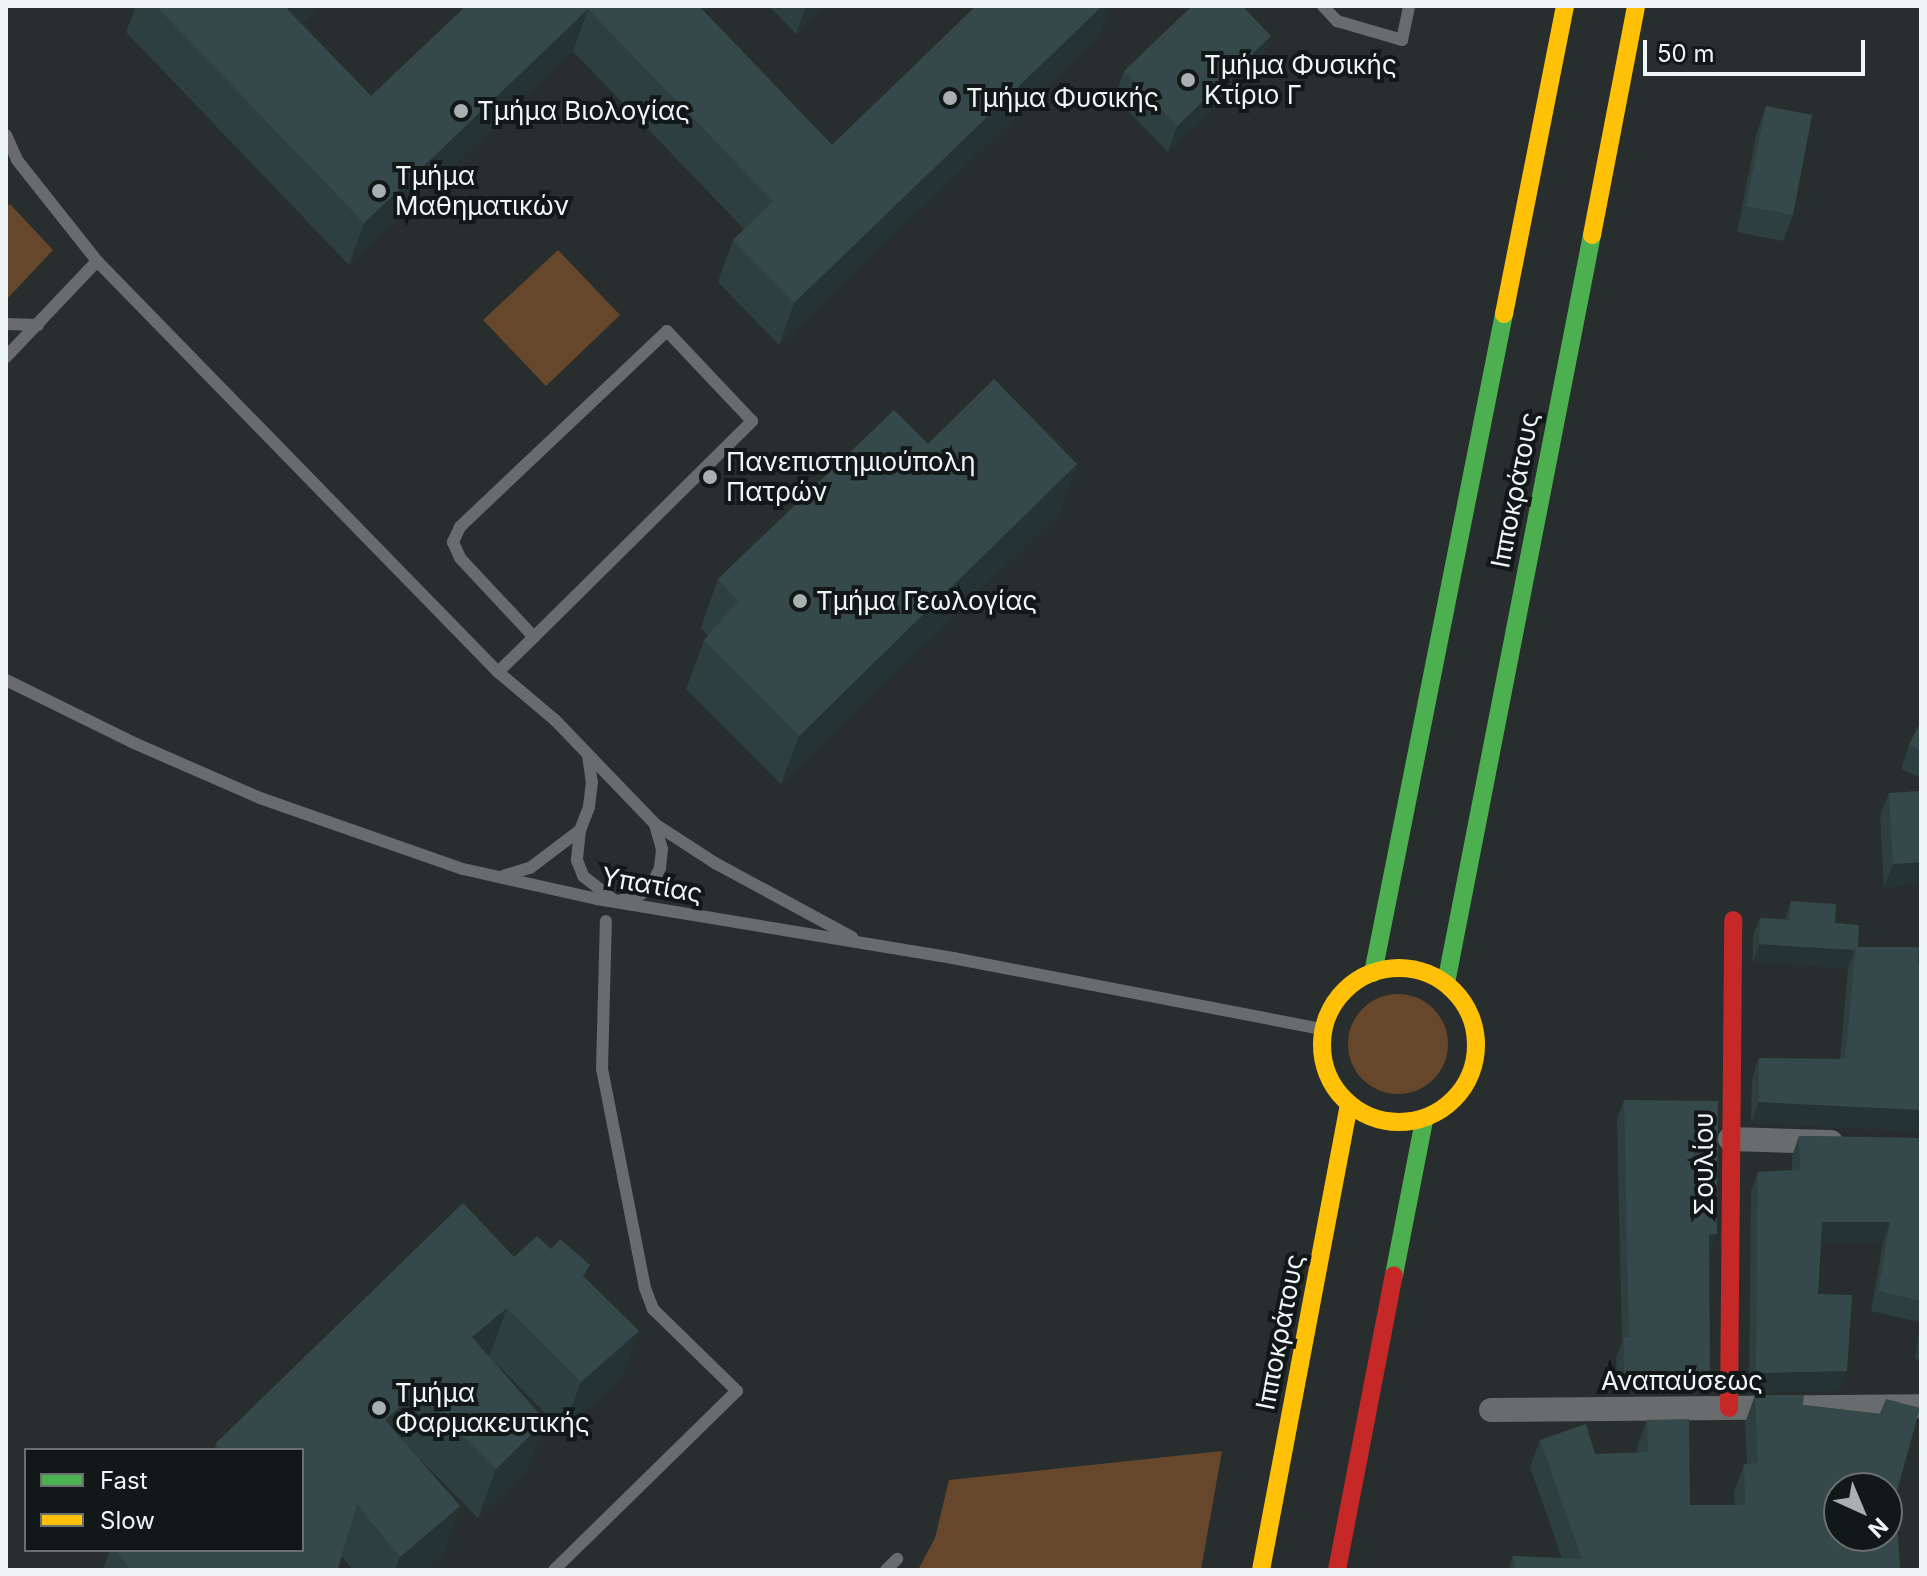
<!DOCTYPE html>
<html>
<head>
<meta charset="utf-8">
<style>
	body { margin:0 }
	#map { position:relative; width:1927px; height:1576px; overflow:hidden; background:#282e2e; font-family:Inter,sans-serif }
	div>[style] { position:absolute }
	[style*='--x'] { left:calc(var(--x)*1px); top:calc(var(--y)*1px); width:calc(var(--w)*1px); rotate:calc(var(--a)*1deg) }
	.green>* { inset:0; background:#67472b }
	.round { border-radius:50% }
	.lane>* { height:12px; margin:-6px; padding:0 6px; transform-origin:6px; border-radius:6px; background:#696b6c }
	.street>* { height:24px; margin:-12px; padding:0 12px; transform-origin:12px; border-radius:12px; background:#696b6c }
	.fast>* { height:18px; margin:-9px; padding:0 9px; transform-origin:9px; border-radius:9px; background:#4caf50 }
	.slow>* { height:18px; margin:-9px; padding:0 9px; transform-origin:9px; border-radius:9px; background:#ffc107 }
	.slow>.ring { margin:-9px; padding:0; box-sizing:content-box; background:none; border:18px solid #ffc107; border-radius:50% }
	.jam>* { height:18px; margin:-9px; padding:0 9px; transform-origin:9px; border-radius:9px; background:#c62828 }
	.wall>* { inset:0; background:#2e3f40 }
	.shaded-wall>* { inset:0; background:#263334 }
	.building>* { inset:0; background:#36494a }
	.dots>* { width:22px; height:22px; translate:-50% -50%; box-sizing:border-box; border:4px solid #121718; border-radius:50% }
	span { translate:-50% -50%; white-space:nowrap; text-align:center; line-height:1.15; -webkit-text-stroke:8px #121718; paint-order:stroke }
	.poi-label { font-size:26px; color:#eef6f6 }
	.left { translate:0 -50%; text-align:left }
	.street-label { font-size:26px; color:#eef6f6 }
	.frame { position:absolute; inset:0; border:8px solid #eef6f6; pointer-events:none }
	.legend { position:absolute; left:24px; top:1448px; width:280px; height:104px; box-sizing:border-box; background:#121718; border:2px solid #6a7071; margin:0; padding:10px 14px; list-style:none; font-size:24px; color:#eef6f6 }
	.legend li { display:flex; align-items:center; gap:16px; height:40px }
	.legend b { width:40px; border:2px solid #6a7071 }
	.north { position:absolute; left:1823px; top:1472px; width:80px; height:80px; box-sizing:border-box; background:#121718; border:2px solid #6a7071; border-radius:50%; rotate:136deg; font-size:22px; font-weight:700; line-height:32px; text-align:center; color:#eef6f6 }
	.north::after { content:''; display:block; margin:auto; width:28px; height:36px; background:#a9b0b0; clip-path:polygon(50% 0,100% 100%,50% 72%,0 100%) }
	.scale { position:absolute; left:1643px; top:40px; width:222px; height:36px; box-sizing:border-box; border:4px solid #eef6f6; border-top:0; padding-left:10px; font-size:24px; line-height:28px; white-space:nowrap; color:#eef6f6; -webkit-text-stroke:6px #121718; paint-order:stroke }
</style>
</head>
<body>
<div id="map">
	<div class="green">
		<div style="clip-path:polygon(10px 204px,53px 250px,7px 299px,6px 208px)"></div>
		<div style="clip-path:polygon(558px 250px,620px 315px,546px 386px,483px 320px)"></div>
		<div class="round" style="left:1348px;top:994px;width:100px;height:100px"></div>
		<div style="clip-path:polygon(1222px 1451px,1201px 1570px,918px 1570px,935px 1538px,949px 1480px)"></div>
	</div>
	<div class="lane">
		<div style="--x:1323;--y:6;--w:21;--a:47"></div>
		<div style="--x:1337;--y:21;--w:68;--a:16.3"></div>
		<div style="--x:1402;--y:40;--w:35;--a:-78"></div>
		<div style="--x:6;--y:135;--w:27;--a:66"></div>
		<div style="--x:17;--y:160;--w:129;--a:51.6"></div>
		<div style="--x:97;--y:261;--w:574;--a:45.71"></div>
		<div style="--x:498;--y:672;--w:75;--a:40.1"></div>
		<div style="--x:555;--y:720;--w:144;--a:46.1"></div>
		<div style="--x:655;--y:824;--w:72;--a:33"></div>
		<div style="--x:715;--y:863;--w:156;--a:28.4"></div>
		<div style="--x:6;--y:324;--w:32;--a:2"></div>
		<div style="--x:6;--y:357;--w:132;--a:-46.5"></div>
		<div style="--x:498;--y:672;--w:50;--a:-44.2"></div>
		<div style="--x:534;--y:637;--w:307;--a:-44.7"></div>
		<div style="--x:752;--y:421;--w:124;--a:-133.4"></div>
		<div style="--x:667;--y:331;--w:285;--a:136.6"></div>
		<div style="--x:460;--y:527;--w:17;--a:115"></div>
		<div style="--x:453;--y:542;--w:17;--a:66"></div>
		<div style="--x:460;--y:558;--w:108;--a:46.9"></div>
		<div style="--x:6;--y:680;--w:143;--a:26.2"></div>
		<div style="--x:134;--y:743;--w:137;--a:23.6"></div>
		<div style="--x:260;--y:798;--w:215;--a:19.3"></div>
		<div style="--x:463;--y:869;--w:137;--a:12.6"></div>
		<div style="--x:597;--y:899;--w:361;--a:9.4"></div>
		<div style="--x:953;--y:958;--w:377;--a:10.9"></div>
		<div style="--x:588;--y:755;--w:27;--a:82"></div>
		<div style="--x:592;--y:782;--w:25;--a:97"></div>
		<div style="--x:589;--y:807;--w:25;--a:111"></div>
		<div style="--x:580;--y:830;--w:30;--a:96"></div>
		<div style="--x:577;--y:860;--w:17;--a:69"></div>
		<div style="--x:583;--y:876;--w:41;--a:38"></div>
		<div style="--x:615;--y:901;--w:21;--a:-8"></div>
		<div style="--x:636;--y:898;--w:18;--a:-38"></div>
		<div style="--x:650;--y:887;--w:21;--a:-62"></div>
		<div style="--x:660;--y:868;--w:19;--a:-84"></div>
		<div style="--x:662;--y:849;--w:26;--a:-106"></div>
		<div style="--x:503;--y:876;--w:28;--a:-17"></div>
		<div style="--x:530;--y:868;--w:63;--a:-37.2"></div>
		<div style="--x:554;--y:1570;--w:256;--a:-44.4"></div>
		<div style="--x:737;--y:1391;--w:117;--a:-135.7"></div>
		<div style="--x:653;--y:1309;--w:22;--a:-111"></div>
		<div style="--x:645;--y:1288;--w:223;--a:-101.1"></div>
		<div style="--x:602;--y:1069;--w:148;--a:-88.5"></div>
		<div style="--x:886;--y:1570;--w:16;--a:-45"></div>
	</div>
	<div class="street">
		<div style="--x:1730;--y:1139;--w:101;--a:1.7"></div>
		<div style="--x:1491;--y:1410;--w:430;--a:-0.5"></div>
	</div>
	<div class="fast">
		<div style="--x:1373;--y:973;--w:672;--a:-78.76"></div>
		<div style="--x:1446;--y:983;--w:762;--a:-78.96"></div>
		<div style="--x:1394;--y:1275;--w:158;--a:-79"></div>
	</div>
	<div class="slow">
		<div style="--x:1592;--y:235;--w:233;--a:-79.1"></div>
		<div style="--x:1504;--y:314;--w:314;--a:-78.8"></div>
		<div class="ring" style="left:1322px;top:968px;width:136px;height:136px"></div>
		<div style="--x:1261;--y:1570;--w:474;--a:-79.3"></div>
	</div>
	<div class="jam">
		<div style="--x:1729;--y:1408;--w:488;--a:-89.5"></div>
		<div style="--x:1337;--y:1570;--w:300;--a:-79.1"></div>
	</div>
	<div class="wall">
		<div style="clip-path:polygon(136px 6px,318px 6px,301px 23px,371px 96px,466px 6px,699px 6px,832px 145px,976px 6px,1110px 6px,1099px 36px,779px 345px,718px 282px,733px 240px,744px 229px,573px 51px,349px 265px,126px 32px)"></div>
		<div style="clip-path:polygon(769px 6px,824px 6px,796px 34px)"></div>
		<div style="clip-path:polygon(1261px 62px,1168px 152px,1115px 97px,1124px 71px)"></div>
		<div style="clip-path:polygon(1766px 106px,1793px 215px,1783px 241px,1737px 232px,1757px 132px)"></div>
		<div style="clip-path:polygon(928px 444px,1077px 464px,1060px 512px,781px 784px,686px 689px,704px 640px,708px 636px,701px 627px,718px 579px)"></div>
		<div style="clip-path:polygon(1921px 721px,1921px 778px,1901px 769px,1909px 745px)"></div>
		<div style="clip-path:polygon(1921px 791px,1921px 884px,1884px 887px,1880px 816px,1889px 793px)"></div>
		<div style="clip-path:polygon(1791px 901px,1835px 923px,1858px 947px,1921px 964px,1921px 1131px,1751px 1123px,1752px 1079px,1759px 1058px,1840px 1059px,1848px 968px,1753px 962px,1753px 935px,1760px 918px,1785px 919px)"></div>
		<div style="clip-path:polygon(1624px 1100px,1710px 1253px,1709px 1253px,1703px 1392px,1617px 1393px,1616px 1357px,1622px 1343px,1617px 1119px)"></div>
		<div style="clip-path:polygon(1799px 1136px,1921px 1138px,1921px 1360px,1915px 1359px,1920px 1322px,1871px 1311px,1883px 1242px,1821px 1242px,1818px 1294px,1847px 1371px,1840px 1390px,1749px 1393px,1751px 1191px,1758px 1172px,1792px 1170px,1792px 1156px)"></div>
		<div style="clip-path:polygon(514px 1257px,585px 1278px,639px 1331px,621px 1379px,563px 1431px,493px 1360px,545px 1421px,527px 1470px,478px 1518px,410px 1449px,460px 1506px,443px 1554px,424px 1570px,353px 1570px,342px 1556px,338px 1570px,103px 1570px,110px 1550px,302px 1550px,302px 1450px,214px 1450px,216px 1443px)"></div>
		<div style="clip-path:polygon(1755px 1395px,1803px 1405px,1880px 1414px,1886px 1399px,1892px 1509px,1900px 1570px,1508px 1570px,1513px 1556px,1562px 1558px,1530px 1467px,1540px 1440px,1595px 1454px,1637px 1453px,1637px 1448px,1647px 1420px,1690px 1505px,1735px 1505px,1734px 1492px,1744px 1464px,1747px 1464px,1745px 1423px)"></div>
	</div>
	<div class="shaded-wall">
		<div style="clip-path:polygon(290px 6px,318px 6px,272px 50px,287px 9px)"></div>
		<div style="clip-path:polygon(806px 6px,824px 6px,796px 34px)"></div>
		<div style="clip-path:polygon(1102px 6px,1110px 6px,1099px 36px,779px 345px,794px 303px)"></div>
		<div style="clip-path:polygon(588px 9px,573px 51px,349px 265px,364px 223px)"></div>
		<div style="clip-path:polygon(1271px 36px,1261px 62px,1168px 152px,1177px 126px)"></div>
		<div style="clip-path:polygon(1077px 464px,1060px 512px,781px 784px,799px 736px)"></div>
		<div style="clip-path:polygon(1921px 862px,1921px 884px,1884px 887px,1893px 864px)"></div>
		<div style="clip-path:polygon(1759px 944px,1855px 950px,1848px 968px,1753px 962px)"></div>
		<div style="clip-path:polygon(1759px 1102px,1921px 1110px,1921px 1131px,1751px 1123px)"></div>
		<div style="clip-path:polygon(1822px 1222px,1890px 1222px,1883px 1242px,1814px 1242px)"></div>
		<div style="clip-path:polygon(1717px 1234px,1710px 1253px,1702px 1255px,1709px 1235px)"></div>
		<div style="clip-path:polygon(507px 1308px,489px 1357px,472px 1337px)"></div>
		<div style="clip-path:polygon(639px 1331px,621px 1379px,563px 1431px,581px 1382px)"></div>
		<div style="clip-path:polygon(1847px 1371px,1840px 1390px,1749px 1393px,1756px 1373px)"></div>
		<div style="clip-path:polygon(1710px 1373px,1703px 1392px,1617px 1393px,1624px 1374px)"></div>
		<div style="clip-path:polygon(418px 1391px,401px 1439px,385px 1420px)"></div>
		<div style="clip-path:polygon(545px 1421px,527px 1470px,478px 1518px,496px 1469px)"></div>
		<div style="clip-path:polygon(460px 1506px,443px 1554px,424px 1570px,395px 1570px,400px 1557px)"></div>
		<div style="clip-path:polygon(314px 1568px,338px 1568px,338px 1570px,313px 1570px)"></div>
	</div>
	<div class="building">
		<div style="clip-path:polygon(156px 6px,290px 6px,287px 9px,371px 96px,466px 6px,699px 6px,832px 145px,976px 6px,1102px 6px,794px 303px,733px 240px,773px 201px,588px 9px,364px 223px)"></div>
		<div style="clip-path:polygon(1192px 6px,1242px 6px,1271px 36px,1177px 126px,1124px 71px)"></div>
		<div style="clip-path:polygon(1766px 106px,1812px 115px,1793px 215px,1746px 206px)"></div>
		<div style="clip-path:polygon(994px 379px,1077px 464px,799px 736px,704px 640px,738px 601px,718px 579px,894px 410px,928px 444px)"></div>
		<div style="clip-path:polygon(1921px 721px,1921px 751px,1909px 745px)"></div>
		<div style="clip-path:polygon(1921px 791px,1921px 862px,1893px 864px,1889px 793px)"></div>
		<div style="clip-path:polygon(1791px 901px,1836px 904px,1835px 923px,1859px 925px,1858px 947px,1856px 947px,1855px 950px,1759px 944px,1760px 918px,1790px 920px)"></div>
		<div style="clip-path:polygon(1856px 947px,1919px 947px,1918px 964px,1921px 964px,1921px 1110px,1759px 1102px,1759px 1058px,1845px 1059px)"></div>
		<div style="clip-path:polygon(1624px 1100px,1718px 1101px,1717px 1234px,1709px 1235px,1710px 1373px,1624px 1374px,1624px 1337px,1629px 1337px)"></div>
		<div style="clip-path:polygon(1799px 1136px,1921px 1138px,1921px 1301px,1878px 1291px,1890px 1222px,1822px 1222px,1818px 1294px,1852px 1295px,1847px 1371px,1756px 1373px,1758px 1172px,1800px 1170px)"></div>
		<div style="clip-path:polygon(463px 1203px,514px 1257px,537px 1236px,551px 1249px,560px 1239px,590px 1265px,583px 1276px,639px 1331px,581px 1382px,507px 1308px,472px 1337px,545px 1421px,496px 1469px,418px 1391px,385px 1420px,460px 1506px,400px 1557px,357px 1504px,338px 1568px,314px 1568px,313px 1570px,131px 1570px,115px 1550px,302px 1550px,302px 1450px,221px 1450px,216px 1443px)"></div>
		<div style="clip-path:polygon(evenodd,1755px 1395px,1804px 1395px,1803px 1405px,1882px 1414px,1886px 1399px,1920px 1408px,1892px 1509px,1896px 1509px,1900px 1570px,1515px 1570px,1513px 1556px,1582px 1559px,1540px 1440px,1586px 1424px,1595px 1454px,1648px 1452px,1647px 1420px,1689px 1419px,1690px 1505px,1745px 1505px,1744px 1464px,1758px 1463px,1755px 1395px,1839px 1488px,1887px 1488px,1887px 1536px,1839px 1536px,1839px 1488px)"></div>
	</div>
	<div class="dots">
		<div style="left:1188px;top:80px;background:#a9b0b0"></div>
		<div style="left:950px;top:98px;background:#a9b0b0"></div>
		<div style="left:461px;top:111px;background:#a9b0b0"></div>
		<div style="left:379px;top:191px;background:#a9b0b0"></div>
		<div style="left:710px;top:477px;background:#a9b0b0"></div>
		<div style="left:800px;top:601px;background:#a9b0b0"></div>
		<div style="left:379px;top:1408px;background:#a9b0b0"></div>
	</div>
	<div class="poi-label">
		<span class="left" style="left:1204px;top:80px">Τμήμα Φυσικής<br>Κτίριο Γ</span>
		<span class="left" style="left:966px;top:98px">Τμήμα Φυσικής</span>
		<span class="left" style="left:477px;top:111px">Τμήμα Βιολογίας</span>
		<span class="left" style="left:395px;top:191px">Τμήμα<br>Μαθηματικών</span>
		<span class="left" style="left:726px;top:477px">Πανεπιστημιούπολη<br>Πατρών</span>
		<span class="left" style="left:816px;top:601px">Τμήμα Γεωλογίας</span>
		<span class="left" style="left:395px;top:1408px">Τμήμα<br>Φαρμακευτικής</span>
	</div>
	<div class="street-label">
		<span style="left:1515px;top:490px;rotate:-79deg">Ιπποκράτους</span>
		<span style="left:652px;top:885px;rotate:10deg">Υπατίας</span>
		<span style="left:1704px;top:1164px;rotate:-90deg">Σουλίου</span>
		<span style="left:1280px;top:1332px;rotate:-79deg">Ιπποκράτους</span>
		<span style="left:1682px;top:1381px">Αναπαύσεως</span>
	</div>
	<div class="frame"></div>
	<ul class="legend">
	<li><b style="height:10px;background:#4caf50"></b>Fast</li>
	<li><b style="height:10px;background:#ffc107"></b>Slow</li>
	</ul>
	<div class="north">N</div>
	<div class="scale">50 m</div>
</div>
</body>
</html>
